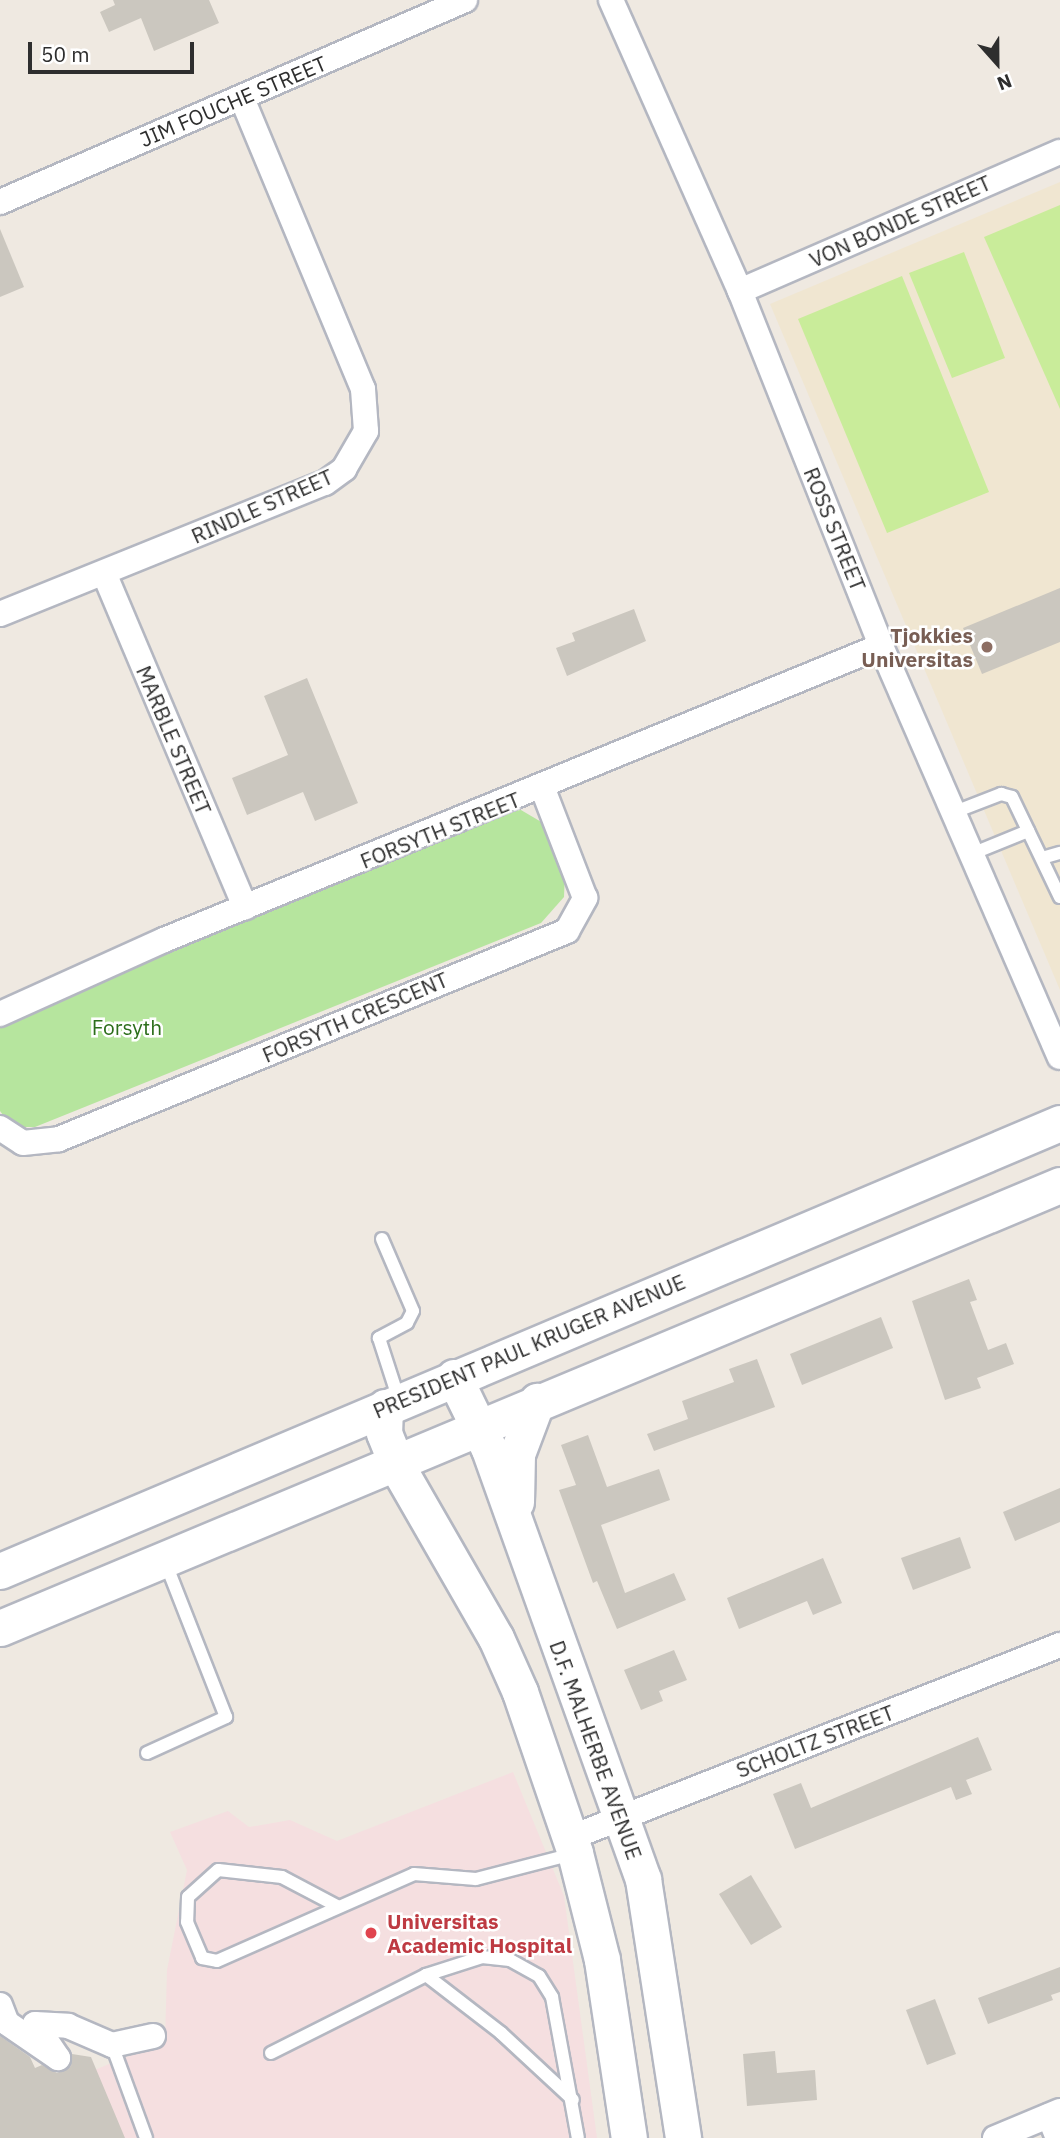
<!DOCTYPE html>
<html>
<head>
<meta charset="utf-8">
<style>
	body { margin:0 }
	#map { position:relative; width:1060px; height:2138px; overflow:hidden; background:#efe9e1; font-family:"IBM Plex Sans",sans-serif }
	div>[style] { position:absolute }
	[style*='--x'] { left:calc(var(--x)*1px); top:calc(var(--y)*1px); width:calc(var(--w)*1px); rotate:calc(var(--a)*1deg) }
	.education>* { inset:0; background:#f0e6d1 }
	.medical>* { inset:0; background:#f5dfe0 }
	.green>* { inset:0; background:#b6e59e }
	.pitch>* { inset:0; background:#c9ec9a }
	.building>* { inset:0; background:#cbc7bf }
	.roads { filter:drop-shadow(2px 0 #b4b7c1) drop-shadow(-2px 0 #b4b7c1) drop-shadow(0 2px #b4b7c1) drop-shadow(0 -2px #b4b7c1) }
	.lane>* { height:12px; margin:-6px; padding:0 6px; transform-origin:6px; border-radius:6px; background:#fff }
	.street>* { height:24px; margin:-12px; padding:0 12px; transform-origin:12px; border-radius:12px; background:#fff }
	.secondary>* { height:35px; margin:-17.5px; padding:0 17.5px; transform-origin:17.5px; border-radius:17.5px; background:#fff }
	.dots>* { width:19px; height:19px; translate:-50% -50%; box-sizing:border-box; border:4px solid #fff; border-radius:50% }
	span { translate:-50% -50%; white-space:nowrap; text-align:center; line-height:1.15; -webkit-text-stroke:5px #fff; paint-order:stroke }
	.street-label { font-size:21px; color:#2e2e2e }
	.education-label { font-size:21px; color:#785e54; font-weight:700 }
	.right { translate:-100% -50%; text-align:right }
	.park-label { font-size:21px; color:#2c6e1b }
	.health-label { font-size:21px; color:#be3a42; font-weight:700 }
	.left { translate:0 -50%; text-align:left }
	.north { position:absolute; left:962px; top:28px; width:70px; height:70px; -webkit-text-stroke:5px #fff; paint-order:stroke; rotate:159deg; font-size:19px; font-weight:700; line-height:28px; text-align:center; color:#2e2e2e }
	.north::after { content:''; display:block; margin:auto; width:24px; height:32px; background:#2e2e2e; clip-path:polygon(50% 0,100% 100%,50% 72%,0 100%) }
	.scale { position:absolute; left:28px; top:42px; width:166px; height:32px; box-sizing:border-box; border:4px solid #2e2e2e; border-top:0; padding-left:9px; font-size:21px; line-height:24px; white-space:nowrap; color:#2e2e2e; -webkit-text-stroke:5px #fff; paint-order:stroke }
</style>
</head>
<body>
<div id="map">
	<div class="education">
		<div style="clip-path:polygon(1060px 182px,1060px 990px,770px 304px)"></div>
	</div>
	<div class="medical">
		<div style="clip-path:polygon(513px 1772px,564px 1896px,597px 2138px,0 2138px,63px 2083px,165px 2041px,167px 1970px,187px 1870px,170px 1832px,228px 1811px,249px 1827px,290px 1820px,337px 1841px)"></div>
	</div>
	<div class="green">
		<div style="clip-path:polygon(521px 810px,543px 823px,565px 870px,564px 897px,541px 923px,35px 1127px,12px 1127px,0 1111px,0 1017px,505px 812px)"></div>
	</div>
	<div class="pitch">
		<div style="clip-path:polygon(1060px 205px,1060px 409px,984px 237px)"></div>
		<div style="clip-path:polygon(964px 252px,1005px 358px,952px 378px,909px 273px)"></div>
		<div style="clip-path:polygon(902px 276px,989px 492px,887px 533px,798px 319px)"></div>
	</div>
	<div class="building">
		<div style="clip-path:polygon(113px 0,209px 0,219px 23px,154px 51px,141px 18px,109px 32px,100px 12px,115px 5px)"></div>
		<div style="clip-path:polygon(0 229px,24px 287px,0 297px)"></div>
		<div style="clip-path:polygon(1060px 588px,1060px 642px,982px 674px,963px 628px)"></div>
		<div style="clip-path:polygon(634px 609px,646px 641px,567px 676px,556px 648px,575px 641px,572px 633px)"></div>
		<div style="clip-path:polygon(307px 678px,358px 803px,315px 821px,303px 792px,247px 815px,232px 778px,288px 755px,264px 696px)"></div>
		<div style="clip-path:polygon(969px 1279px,977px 1300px,970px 1302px,988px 1350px,1006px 1343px,1014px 1364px,977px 1378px,981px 1388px,945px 1400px,912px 1301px)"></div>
		<div style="clip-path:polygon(881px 1317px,893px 1348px,802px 1385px,790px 1354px)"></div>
		<div style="clip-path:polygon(757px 1359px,775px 1407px,654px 1451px,647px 1434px,688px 1419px,682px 1401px,734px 1382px,729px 1369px)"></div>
		<div style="clip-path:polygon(588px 1435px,607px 1487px,659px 1469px,670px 1500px,601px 1525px,625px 1593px,674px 1573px,686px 1600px,617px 1629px,597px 1581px,593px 1583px,559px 1490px,576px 1485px,561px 1445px)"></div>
		<div style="clip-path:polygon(1060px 1488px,1060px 1522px,1015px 1541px,1003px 1512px)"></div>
		<div style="clip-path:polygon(960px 1537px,971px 1568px,913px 1590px,901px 1558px)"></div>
		<div style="clip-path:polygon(823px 1558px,842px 1603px,813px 1615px,807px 1601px,739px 1629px,727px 1598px)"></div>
		<div style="clip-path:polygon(674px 1650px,687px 1680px,659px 1691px,663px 1701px,641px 1710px,624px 1670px)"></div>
		<div style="clip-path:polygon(978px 1737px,992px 1770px,966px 1780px,972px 1794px,956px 1800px,951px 1787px,795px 1849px,773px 1794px,801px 1783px,811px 1808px)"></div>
		<div style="clip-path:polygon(751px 1875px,782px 1927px,751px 1945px,719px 1894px)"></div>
		<div style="clip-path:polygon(1060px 1967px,1060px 1992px,1051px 1995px,1053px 2000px,988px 2024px,978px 1998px)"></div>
		<div style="clip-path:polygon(935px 1999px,956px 2054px,927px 2065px,906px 2010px)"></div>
		<div style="clip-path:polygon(0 2036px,30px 2057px,35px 2068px,42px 2065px,57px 2073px,71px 2066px,72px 2054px,91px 2057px,125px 2138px,0 2138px)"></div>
		<div style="clip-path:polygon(775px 2051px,777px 2073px,815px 2070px,817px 2100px,747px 2106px,743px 2054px)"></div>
	</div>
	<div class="roads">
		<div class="lane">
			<div style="--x:952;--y:813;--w:53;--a:-21.2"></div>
			<div style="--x:1001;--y:794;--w:11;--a:15"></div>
			<div style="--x:1012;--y:797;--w:111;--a:64.4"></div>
			<div style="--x:969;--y:855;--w:64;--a:-22.1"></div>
			<div style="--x:1042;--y:858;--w:19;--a:-16"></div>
			<div style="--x:382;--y:1239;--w:78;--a:66.7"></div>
			<div style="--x:413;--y:1311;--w:13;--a:117"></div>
			<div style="--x:407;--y:1323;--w:32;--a:152"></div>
			<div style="--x:379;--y:1338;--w:65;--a:72.1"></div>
			<div style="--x:147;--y:1753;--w:87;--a:-24.5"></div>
			<div style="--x:226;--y:1717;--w:168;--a:-111.4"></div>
			<div style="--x:337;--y:1906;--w:62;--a:-152.2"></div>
			<div style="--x:282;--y:1877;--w:64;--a:-173.8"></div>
			<div style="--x:218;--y:1870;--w:40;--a:138"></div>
			<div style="--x:188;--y:1897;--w:25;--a:92"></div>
			<div style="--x:187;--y:1922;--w:39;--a:67"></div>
			<div style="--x:202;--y:1958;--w:15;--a:11"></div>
			<div style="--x:217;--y:1961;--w:215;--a:-23.8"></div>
			<div style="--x:414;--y:1874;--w:62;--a:4.6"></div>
			<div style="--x:476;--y:1879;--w:100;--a:-14.5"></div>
			<div style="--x:426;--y:1975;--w:95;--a:37.7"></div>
			<div style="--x:501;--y:2033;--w:98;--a:42.9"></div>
			<div style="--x:112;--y:2045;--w:99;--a:69.9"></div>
			<div style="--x:271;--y:2053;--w:174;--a:-26.7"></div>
			<div style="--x:426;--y:1975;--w:59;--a:-17.8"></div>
			<div style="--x:482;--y:1957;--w:28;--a:6"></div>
			<div style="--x:510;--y:1960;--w:33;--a:29"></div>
			<div style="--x:539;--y:1976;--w:25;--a:58"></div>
			<div style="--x:552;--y:1997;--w:143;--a:79.6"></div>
		</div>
		<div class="street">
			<div style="--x:611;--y:0;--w:318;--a:66.1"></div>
			<div style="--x:740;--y:291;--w:382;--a:68.3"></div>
			<div style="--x:881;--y:646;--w:448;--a:66.5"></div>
			<div style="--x:0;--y:202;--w:507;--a:-23.48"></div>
			<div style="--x:740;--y:291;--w:349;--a:-23.5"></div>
			<div style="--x:104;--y:573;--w:363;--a:67.1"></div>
			<div style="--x:0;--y:614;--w:350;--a:-22"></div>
			<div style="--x:325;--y:483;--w:24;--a:-36"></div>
			<div style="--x:344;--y:469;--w:44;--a:-59.9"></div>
			<div style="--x:366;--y:431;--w:42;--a:-94.1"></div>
			<div style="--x:363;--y:389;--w:315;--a:-112.6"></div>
			<div style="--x:0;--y:1014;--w:180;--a:-24.3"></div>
			<div style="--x:164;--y:940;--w:775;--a:-22.3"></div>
			<div style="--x:0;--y:1128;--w:27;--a:33"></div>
			<div style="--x:23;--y:1143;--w:36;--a:-6"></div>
			<div style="--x:59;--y:1139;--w:549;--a:-22.27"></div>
			<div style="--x:567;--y:931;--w:38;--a:-61"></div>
			<div style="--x:585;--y:898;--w:117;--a:-111.1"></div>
			<div style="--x:570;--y:1838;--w:527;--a:-21.5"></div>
			<div style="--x:0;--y:2005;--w:19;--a:69"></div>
			<div style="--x:7;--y:2023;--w:62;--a:34.5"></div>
			<div style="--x:58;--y:2058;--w:41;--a:-124.1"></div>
			<div style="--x:35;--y:2024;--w:33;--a:3"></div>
			<div style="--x:68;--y:2026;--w:48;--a:23.4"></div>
			<div style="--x:112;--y:2045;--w:42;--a:-12.4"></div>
			<div style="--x:1049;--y:2116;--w:24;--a:68"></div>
			<div style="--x:995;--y:2138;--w:70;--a:-22.6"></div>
		</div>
		<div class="secondary">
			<div style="--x:454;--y:1377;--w:80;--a:64.1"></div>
			<div style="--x:489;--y:1449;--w:457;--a:70.3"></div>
			<div style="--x:643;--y:1879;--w:262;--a:81.2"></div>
			<div style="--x:385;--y:1407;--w:26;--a:92"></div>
			<div style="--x:384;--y:1433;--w:35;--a:68"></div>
			<div style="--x:397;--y:1466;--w:198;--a:60.1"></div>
			<div style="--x:496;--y:1638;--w:59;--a:66"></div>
			<div style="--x:520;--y:1692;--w:170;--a:71.1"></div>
			<div style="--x:575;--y:1853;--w:110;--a:75.8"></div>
			<div style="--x:602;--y:1960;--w:180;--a:81.4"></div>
			<div style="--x:516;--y:1502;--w:48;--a:-88.8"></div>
			<div style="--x:517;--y:1454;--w:57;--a:-69.3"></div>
			<div style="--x:0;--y:1571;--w:1151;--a:-22.91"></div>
			<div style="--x:0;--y:1628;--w:1149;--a:-22.68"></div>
		</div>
	</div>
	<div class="dots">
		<div style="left:987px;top:647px;background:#8d6e63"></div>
		<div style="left:371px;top:1933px;background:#e0444e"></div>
	</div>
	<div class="street-label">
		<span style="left:233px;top:101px;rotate:-23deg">JIM FOUCHE STREET</span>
		<span style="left:900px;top:221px;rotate:-24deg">VON BONDE STREET</span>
		<span style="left:262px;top:506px;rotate:-24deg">RINDLE STREET</span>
		<span style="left:835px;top:529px;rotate:68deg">ROSS STREET</span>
		<span style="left:174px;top:740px;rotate:67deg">MARBLE STREET</span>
		<span style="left:440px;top:830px;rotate:-22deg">FORSYTH STREET</span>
		<span style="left:355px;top:1017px;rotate:-23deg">FORSYTH CRESCENT</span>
		<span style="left:529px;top:1346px;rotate:-23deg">PRESIDENT PAUL KRUGER AVENUE</span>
		<span style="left:815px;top:1741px;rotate:-21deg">SCHOLTZ STREET</span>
		<span style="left:596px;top:1750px;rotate:70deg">D.F. MALHERBE AVENUE</span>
	</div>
	<div class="education-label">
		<span class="right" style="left:973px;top:647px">Tjokkies<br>Universitas</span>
	</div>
	<div class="park-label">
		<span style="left:127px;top:1027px">Forsyth</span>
	</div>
	<div class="health-label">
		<span class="left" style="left:387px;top:1933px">Universitas<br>Academic Hospital</span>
	</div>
	<div class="north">N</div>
	<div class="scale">50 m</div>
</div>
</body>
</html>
